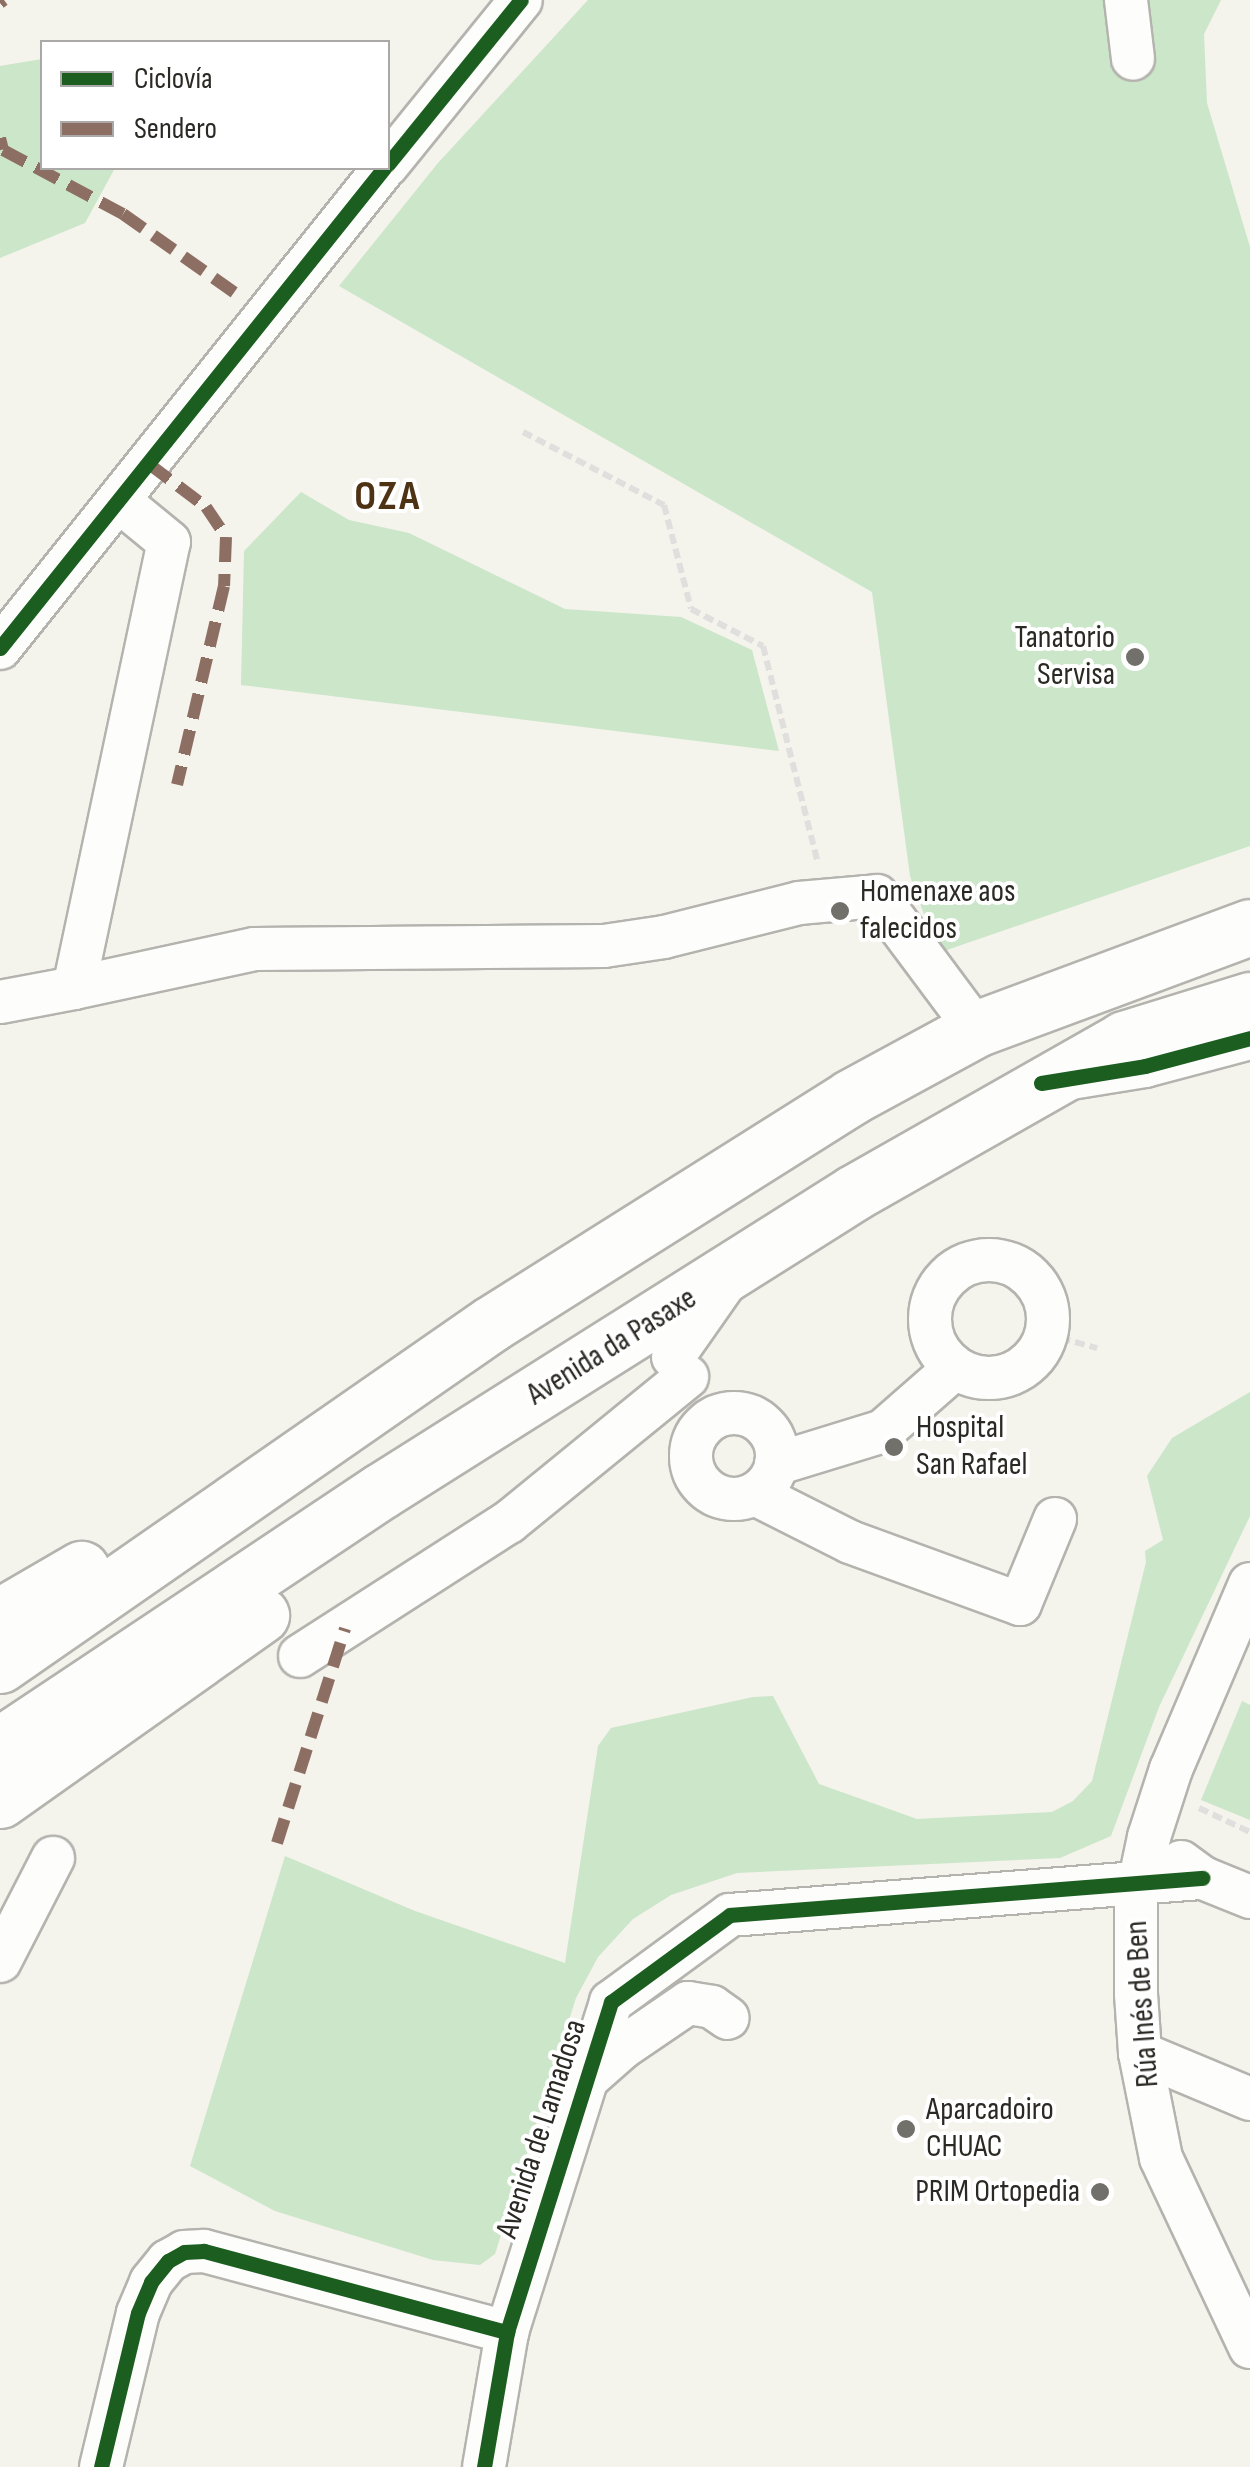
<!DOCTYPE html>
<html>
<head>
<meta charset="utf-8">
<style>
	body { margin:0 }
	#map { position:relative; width:1250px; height:2467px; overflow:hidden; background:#f4f3ec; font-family:"Sofia Sans Condensed",sans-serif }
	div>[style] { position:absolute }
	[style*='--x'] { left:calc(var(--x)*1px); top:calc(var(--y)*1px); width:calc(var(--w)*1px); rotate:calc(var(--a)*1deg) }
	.green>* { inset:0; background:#cbe6c8 }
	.path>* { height:6px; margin-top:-3px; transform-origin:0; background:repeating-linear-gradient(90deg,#e0dfde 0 10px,transparent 0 15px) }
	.roads { filter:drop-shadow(2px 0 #b4b3ae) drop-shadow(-2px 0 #b4b3ae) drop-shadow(0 2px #b4b3ae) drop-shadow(0 -2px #b4b3ae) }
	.minor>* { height:42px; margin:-21px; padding:0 21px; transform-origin:21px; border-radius:21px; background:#fdfdfc }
	.minor>.ring { margin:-21px; padding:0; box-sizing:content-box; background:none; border:42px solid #fdfdfc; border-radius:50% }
	.major>* { height:55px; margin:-27.5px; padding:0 27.5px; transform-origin:27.5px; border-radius:27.5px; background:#fdfdfc }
	.quiet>* { height:12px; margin-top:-6px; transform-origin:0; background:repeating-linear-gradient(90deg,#8d6e63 0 25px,transparent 0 37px) }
	.cycleway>* { height:15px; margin:-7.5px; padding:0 7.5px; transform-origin:7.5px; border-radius:7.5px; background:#1b5e20 }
	.dots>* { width:28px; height:28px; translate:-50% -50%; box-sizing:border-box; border:5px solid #fff; border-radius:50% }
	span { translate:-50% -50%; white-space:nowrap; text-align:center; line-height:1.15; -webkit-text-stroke:8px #fff; paint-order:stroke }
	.poi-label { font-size:32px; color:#2a2924 }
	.right { translate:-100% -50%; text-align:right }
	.left { translate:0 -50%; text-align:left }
	.street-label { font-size:32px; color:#2a2924 }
	.district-label { font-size:42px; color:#4d3213; font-weight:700; letter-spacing:2.5px }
	.legend { position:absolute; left:40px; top:40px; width:350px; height:130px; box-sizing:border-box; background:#fff; border:2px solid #aaa9a7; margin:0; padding:12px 18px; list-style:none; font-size:30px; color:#2a2924 }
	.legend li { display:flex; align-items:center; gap:20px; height:50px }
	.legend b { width:50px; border:2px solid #aaa9a7 }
</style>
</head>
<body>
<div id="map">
	<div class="green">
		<div style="clip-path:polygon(588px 0,1221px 0,1204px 34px,1207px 103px,1250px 247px,1250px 846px,938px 953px,910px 876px,872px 592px,339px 286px,438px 163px)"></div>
		<div style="clip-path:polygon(42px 59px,42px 168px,115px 168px,85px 223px,0 258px,0 66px)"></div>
		<div style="clip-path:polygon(301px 492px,349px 520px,409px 533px,565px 609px,681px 617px,752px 650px,779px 751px,241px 685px,244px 551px)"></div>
		<div style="clip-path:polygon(1250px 1392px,1250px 1516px,1159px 1707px,1111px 1836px,1060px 1858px,737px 1873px,671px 1895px,633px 1919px,598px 1957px,576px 1998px,495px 2254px,480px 2265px,433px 2260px,275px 2211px,190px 2166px,285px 1856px,415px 1911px,565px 1963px,598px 1746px,611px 1728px,753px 1697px,773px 1696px,819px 1784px,917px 1819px,1052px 1812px,1073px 1801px,1092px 1781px,1146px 1562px,1145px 1551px,1163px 1540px,1147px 1476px,1172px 1438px)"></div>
		<div style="clip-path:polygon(1242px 1701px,1250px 1705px,1250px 1820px,1201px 1800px)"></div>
	</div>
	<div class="path">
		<div style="--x:523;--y:432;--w:159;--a:27.4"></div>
		<div style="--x:664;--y:505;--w:107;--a:75.4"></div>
		<div style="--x:691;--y:609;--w:81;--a:27.2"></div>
		<div style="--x:763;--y:646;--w:221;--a:75.8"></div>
		<div style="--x:1046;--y:1334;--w:53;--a:15.4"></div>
		<div style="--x:1199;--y:1808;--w:56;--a:25.2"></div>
	</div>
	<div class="roads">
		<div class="minor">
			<div style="--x:1126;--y:0;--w:59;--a:83.2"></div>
			<div style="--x:388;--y:164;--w:211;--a:-51"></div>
			<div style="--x:0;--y:648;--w:615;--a:-51.34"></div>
			<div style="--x:74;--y:988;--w:184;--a:-12.2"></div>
			<div style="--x:254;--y:949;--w:350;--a:-0.5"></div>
			<div style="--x:604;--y:946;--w:61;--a:-8.5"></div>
			<div style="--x:664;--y:937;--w:139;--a:-14.1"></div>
			<div style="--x:799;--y:903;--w:78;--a:-5.1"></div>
			<div style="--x:877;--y:896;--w:166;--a:53.3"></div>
			<div style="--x:0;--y:1002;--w:75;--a:-10.7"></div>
			<div style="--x:74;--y:988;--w:456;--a:-78"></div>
			<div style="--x:169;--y:542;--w:65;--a:-140.6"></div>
			<div style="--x:1071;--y:1078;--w:75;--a:-9.2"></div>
			<div style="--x:1145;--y:1066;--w:109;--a:-14.9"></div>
			<div class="ring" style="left:930px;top:1260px;width:76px;height:76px"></div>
			<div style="--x:673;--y:1357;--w:94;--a:-55"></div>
			<div class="ring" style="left:691px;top:1413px;width:44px;height:44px"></div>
			<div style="--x:776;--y:1464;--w:112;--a:-17.1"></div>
			<div style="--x:883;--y:1431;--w:96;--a:-41.2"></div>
			<div style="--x:755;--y:1494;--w:106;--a:26.8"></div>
			<div style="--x:850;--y:1542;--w:181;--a:20"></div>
			<div style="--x:1020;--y:1604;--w:92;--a:-67.6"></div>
			<div style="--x:1250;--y:1584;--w:201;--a:113.1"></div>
			<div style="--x:1171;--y:1769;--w:71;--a:107.9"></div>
			<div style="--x:1149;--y:1837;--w:63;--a:101.8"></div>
			<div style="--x:1136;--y:1899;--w:95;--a:90"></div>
			<div style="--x:1136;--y:1994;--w:59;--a:86.1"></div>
			<div style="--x:1140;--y:2053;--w:107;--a:78.7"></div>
			<div style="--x:1161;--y:2158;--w:209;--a:64.8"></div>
			<div style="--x:300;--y:1656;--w:248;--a:-32.7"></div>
			<div style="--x:509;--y:1522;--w:230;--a:-39.2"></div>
			<div style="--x:1181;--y:1862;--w:27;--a:36"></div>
			<div style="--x:1203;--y:1878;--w:51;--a:22"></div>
			<div style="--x:0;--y:1961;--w:116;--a:-62.8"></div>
			<div style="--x:1140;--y:2053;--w:119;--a:22.7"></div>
			<div style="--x:588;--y:2078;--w:45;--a:-41.4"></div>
			<div style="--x:622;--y:2048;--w:80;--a:-34.3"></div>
			<div style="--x:688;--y:2003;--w:24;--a:9"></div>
			<div style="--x:712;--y:2007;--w:19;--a:35"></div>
			<div style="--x:101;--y:2467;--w:158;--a:-76.5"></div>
			<div style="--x:138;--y:2313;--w:34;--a:-67"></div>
			<div style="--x:151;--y:2282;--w:27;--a:-51"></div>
			<div style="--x:168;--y:2261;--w:18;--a:-29"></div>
			<div style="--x:184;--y:2252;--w:20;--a:-3"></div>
			<div style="--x:204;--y:2251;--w:314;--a:15"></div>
			<div style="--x:484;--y:2467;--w:137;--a:-80.3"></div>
			<div style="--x:507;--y:2332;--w:346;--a:-72.5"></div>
			<div style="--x:611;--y:2002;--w:147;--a:-36.2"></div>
			<div style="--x:730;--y:1915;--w:474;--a:-4.5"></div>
		</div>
		<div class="major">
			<div style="--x:0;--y:1616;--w:94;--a:-30.1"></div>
			<div style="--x:0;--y:1665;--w:598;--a:-34.78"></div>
			<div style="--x:491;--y:1324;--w:426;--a:-32.2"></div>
			<div style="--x:851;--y:1097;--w:142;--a:-28.5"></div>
			<div style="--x:976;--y:1029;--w:292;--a:-20.4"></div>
			<div style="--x:0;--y:1745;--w:458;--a:-33.7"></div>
			<div style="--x:381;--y:1491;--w:560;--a:-32.24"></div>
			<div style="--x:855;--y:1192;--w:309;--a:-29.6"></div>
			<div style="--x:1124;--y:1039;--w:132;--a:-17.2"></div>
			<div style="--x:0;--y:1800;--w:320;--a:-35.3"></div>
		</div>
	</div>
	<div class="quiet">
		<div style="--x:0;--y:3;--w:5;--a:-37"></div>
		<div style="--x:0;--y:138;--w:12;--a:76"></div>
		<div style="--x:3;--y:150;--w:136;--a:28.1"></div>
		<div style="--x:123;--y:214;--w:141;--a:35.2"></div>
		<div style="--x:149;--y:464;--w:71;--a:37"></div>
		<div style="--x:206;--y:507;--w:36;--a:56"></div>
		<div style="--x:226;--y:537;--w:49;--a:92.3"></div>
		<div style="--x:224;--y:586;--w:204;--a:103.3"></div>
		<div style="--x:277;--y:1843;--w:225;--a:-72.4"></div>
	</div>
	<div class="cycleway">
		<div style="--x:388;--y:164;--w:211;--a:-51"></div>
		<div style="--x:0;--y:648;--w:615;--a:-51.34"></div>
		<div style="--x:1041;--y:1083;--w:105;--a:-9.3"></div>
		<div style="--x:1145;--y:1066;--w:109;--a:-14.9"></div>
		<div style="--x:101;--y:2467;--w:158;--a:-76.5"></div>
		<div style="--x:138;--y:2313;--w:34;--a:-67"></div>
		<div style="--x:151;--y:2282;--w:27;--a:-51"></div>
		<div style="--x:168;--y:2261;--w:18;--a:-29"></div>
		<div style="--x:184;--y:2252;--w:20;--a:-3"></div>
		<div style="--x:204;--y:2251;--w:314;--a:15"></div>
		<div style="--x:484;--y:2467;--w:137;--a:-80.3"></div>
		<div style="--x:507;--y:2332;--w:346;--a:-72.5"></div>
		<div style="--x:611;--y:2002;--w:147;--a:-36.2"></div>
		<div style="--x:730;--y:1915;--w:474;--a:-4.5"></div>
	</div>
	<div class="dots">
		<div style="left:1135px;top:657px;background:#71706a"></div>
		<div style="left:840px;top:911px;background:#71706a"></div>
		<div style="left:894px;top:1447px;background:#71706a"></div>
		<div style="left:906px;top:2129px;background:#71706a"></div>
		<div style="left:1100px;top:2192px;background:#71706a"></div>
	</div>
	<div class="poi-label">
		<span class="right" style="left:1115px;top:657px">Tanatorio<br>Servisa</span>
		<span class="left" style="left:860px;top:911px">Homenaxe aos<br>falecidos</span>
		<span class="left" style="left:916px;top:1447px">Hospital<br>San Rafael</span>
		<span class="left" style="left:926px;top:2129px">Aparcadoiro<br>CHUAC</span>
		<span class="right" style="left:1080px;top:2192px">PRIM Ortopedia</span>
	</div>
	<div class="street-label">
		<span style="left:612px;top:1347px;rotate:-32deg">Avenida da Pasaxe</span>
		<span style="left:1143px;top:2004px;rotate:-94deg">Rúa Inés de Ben</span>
		<span style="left:542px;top:2129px;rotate:-72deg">Avenida de Lamadosa</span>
	</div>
	<div class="district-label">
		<span style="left:388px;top:497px">OZA</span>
	</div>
	<ul class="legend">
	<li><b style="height:12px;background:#1b5e20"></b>Ciclovía</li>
	<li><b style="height:12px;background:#8d6e63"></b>Sendero</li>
	</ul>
</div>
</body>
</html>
